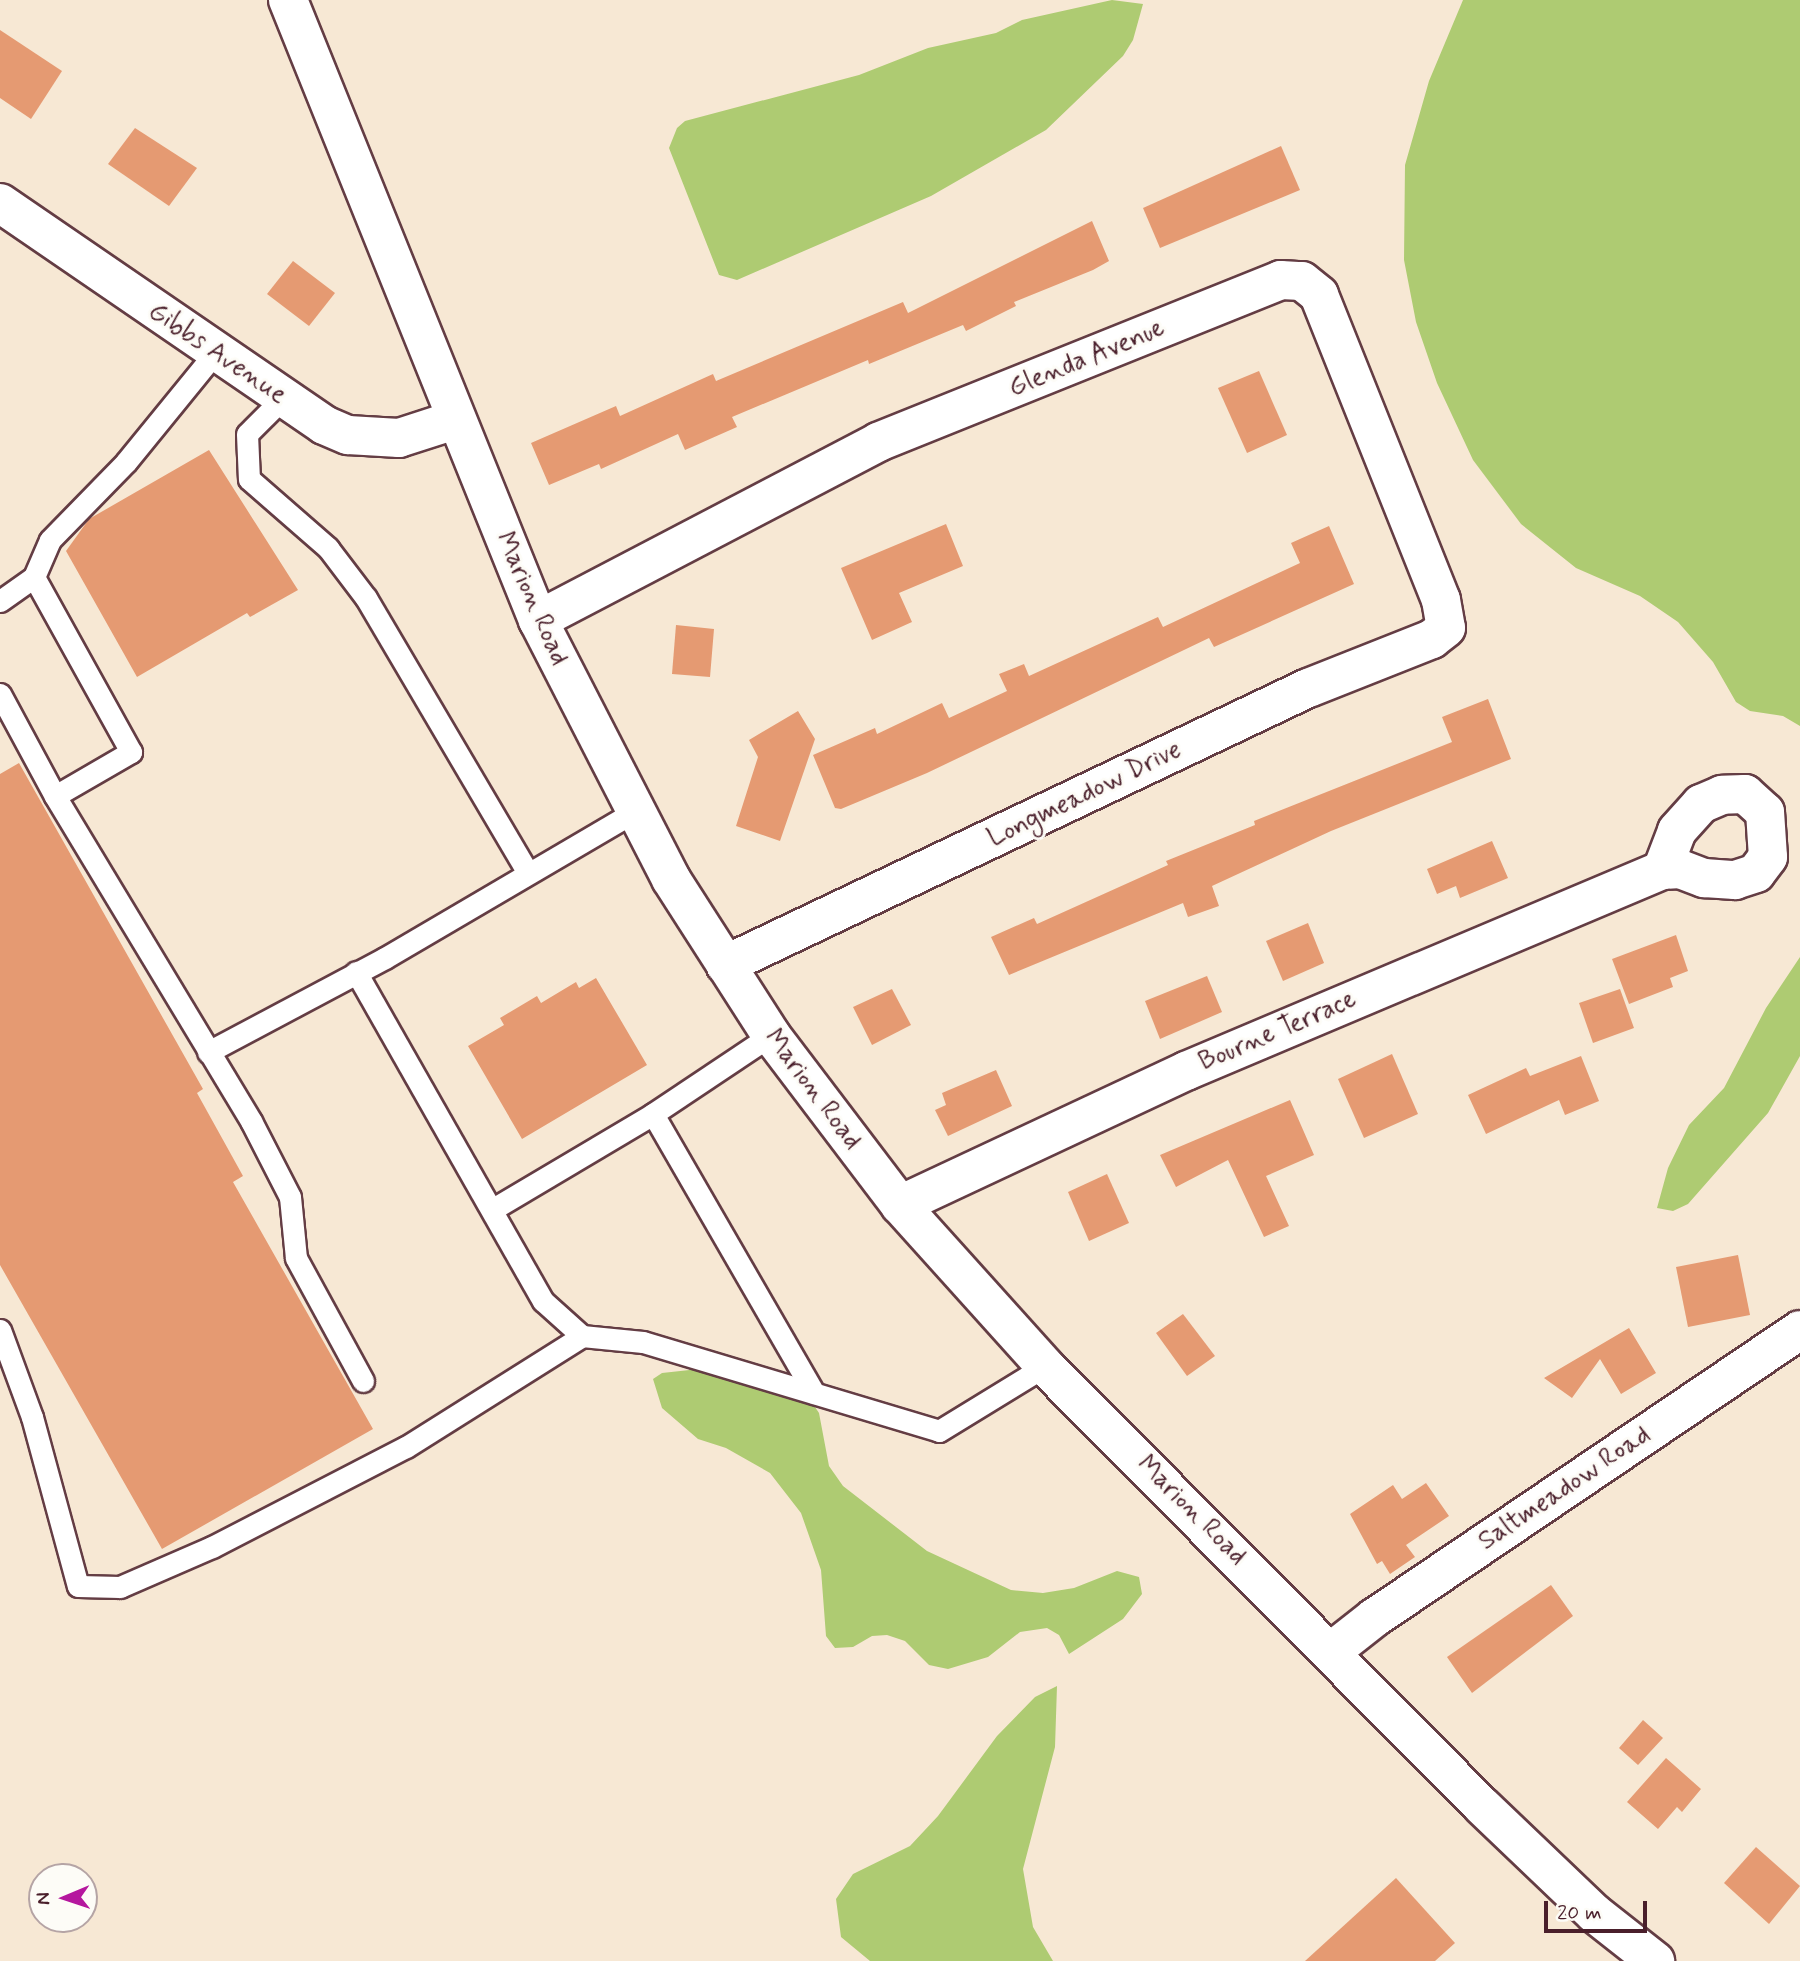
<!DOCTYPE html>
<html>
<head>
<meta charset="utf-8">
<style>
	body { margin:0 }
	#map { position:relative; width:1800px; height:1961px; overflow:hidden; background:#f7e8d4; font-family:Mynerve,sans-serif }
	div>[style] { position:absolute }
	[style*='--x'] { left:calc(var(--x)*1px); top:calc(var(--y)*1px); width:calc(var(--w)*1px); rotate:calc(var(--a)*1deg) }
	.green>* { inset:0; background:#aecb72 }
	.building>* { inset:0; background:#e59a72 }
	.roads { filter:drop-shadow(2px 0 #643d44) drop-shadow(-2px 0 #643d44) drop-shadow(0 2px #643d44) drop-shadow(0 -2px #643d44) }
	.lane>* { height:21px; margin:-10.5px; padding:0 10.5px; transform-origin:10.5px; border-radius:10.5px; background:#fff }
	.street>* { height:38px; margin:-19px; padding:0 19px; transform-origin:19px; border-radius:19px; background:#fff }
	.secondary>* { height:38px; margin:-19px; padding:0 19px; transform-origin:19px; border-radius:19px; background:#fff }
	.primary>* { height:38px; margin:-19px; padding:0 19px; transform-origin:19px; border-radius:19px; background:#fff }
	span { translate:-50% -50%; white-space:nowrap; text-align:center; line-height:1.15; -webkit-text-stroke:6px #fdfcf7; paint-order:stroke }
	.street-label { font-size:26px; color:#4a1f2b }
	.north { position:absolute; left:28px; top:1863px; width:70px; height:70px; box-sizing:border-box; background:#fdfcf7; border:2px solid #b5a4a5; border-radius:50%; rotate:268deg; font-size:19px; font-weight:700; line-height:28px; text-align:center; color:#4a1f2b }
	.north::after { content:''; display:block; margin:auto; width:24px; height:32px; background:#b5179e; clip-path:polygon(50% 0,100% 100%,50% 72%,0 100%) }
	.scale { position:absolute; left:1544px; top:1901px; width:103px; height:32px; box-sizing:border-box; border:4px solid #4a1f2b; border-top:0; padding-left:9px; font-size:21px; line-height:24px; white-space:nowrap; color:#4a1f2b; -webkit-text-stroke:5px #fdfcf7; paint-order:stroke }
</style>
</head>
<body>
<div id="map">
	<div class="green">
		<div style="clip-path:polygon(1112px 0,1143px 4px,1133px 40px,1123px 56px,1046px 130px,931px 196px,737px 280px,719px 275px,669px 148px,677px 128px,685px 121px,859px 75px,928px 48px,996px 33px,1022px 20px)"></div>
		<div style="clip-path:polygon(1463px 0,1800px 0,1800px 726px,1783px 716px,1750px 711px,1736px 702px,1713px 662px,1678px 622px,1640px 596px,1576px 568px,1521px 524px,1473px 460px,1437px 383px,1416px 322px,1404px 260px,1405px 165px,1429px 81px)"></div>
		<div style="clip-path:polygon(1800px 957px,1800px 1056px,1768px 1113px,1688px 1204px,1673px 1211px,1657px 1208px,1668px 1168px,1689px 1125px,1724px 1088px,1766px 1008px)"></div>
		<div style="clip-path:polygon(708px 1368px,801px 1386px,819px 1413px,829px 1466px,843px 1486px,927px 1551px,1011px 1590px,1043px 1593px,1074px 1588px,1117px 1571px,1139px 1577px,1142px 1594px,1123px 1619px,1069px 1654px,1059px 1635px,1047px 1628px,1020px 1632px,988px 1657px,948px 1669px,929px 1665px,905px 1641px,887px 1635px,872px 1636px,853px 1647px,835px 1648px,826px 1636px,821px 1570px,801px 1513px,770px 1473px,726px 1448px,698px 1439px,662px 1408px,653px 1379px,662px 1373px)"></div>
		<div style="clip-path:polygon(1057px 1686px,1055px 1747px,1023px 1869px,1033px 1927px,1053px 1961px,870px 1961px,841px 1937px,836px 1899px,853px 1874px,910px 1846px,938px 1816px,997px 1736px,1035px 1697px)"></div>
	</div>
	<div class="building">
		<div style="clip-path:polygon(0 30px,62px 71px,31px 119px,0 98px)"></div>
		<div style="clip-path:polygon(135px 128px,197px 168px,169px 206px,108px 164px)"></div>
		<div style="clip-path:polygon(1281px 146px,1300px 190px,1160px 248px,1143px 208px)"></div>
		<div style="clip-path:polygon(1092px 221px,1109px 261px,1093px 270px,1014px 302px,1016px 306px,966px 331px,963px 325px,869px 364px,868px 360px,732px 417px,737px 427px,685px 450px,678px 434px,601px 469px,599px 464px,549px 485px,531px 443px,616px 406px,620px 416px,713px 374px,716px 381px,903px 302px,908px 313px)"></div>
		<div style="clip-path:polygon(293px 261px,335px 293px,309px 326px,267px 294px)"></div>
		<div style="clip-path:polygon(1259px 371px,1287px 435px,1247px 453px,1218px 388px)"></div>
		<div style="clip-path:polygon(209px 450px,298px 590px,250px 617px,247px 613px,137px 677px,66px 551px,89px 519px)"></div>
		<div style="clip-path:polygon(946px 524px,963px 566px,899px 593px,912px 622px,872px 640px,841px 568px)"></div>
		<div style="clip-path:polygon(1329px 526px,1354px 584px,1214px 647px,1209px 638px,927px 773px,841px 809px,835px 808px,813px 755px,875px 728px,877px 734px,942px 703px,949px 718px,1007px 691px,999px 674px,1024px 664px,1029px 676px,1158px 617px,1163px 627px,1300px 563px,1291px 543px)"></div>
		<div style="clip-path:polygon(676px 625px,714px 629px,710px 677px,672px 674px)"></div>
		<div style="clip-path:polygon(1488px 699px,1511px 759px,1331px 831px,1212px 886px,1219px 906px,1188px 917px,1183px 903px,1009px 975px,991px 937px,1034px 918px,1037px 924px,1168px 865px,1166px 861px,1255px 825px,1254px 821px,1452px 742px,1442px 717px)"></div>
		<div style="clip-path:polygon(798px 711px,815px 739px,780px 841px,736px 826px,758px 757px,749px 740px)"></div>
		<div style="clip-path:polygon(19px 763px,203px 1089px,197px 1093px,243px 1176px,233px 1182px,373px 1429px,162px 1549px,0 1265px,0 774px)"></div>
		<div style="clip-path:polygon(1492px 841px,1508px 878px,1460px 898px,1456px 886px,1437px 894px,1427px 869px)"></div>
		<div style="clip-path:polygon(1308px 923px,1324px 963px,1283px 981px,1266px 941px)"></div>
		<div style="clip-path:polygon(1676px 935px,1688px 971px,1670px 978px,1673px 987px,1629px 1004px,1612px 959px)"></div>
		<div style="clip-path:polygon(1207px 976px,1222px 1012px,1160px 1039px,1145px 1001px)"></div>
		<div style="clip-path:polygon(596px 978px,647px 1065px,522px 1139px,468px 1046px,504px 1025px,500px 1018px,537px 996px,541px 1003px,576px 982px,579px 988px)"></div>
		<div style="clip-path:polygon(892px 989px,911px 1025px,872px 1045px,853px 1007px)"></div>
		<div style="clip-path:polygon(1620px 989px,1634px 1028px,1593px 1043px,1579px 1003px)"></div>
		<div style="clip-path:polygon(1392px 1054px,1418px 1114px,1364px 1138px,1338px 1079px)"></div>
		<div style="clip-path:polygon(1581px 1056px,1599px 1101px,1565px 1115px,1559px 1100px,1486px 1134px,1468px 1095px,1526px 1068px,1530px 1076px)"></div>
		<div style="clip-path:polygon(996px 1070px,1012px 1106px,948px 1136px,935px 1110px,946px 1105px,942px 1093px)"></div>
		<div style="clip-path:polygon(1290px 1100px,1314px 1155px,1266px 1176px,1289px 1226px,1264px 1237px,1228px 1160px,1176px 1187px,1160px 1155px)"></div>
		<div style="clip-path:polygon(1107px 1174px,1129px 1223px,1089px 1241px,1068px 1192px)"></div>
		<div style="clip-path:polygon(1738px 1255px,1750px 1315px,1688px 1327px,1676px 1267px)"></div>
		<div style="clip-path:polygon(1183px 1314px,1215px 1356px,1187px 1376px,1156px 1333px)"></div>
		<div style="clip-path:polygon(1629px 1328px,1656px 1373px,1621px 1394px,1600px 1359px,1572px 1398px,1544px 1378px)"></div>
		<div style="clip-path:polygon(1426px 1483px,1449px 1516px,1406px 1545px,1415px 1557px,1390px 1574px,1382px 1561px,1377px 1564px,1350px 1514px,1393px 1485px,1402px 1499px)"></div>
		<div style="clip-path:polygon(1551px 1585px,1573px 1616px,1472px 1693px,1447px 1657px)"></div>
		<div style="clip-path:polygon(1643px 1720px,1663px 1738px,1638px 1765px,1619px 1748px)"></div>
		<div style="clip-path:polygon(1666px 1758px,1701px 1789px,1682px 1812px,1677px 1807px,1658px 1829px,1627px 1802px)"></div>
		<div style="clip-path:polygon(1756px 1847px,1800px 1886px,1769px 1924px,1724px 1883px)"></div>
		<div style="clip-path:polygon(1396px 1878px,1455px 1943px,1435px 1961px,1305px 1961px)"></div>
	</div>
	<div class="roads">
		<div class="lane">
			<div style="--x:282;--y:399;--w:49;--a:135"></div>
			<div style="--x:247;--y:434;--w:45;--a:87.5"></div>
			<div style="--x:249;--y:479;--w:105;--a:41.1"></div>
			<div style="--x:328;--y:548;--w:63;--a:52.8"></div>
			<div style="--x:366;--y:598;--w:317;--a:59.5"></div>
			<div style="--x:0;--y:601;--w:42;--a:-35.2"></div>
			<div style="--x:0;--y:694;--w:116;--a:61.7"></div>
			<div style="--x:55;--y:796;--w:88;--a:-30.1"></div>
			<div style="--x:131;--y:752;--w:200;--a:-119"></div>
			<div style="--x:34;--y:577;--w:40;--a:-66.6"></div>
			<div style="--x:50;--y:540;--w:109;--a:-45.7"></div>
			<div style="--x:126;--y:462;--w:141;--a:-50.8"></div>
			<div style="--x:55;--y:796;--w:380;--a:58.9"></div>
			<div style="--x:251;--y:1121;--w:85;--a:62.8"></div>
			<div style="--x:290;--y:1197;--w:61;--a:84.4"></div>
			<div style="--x:296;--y:1258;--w:140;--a:61.4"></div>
			<div style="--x:356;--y:972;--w:378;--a:60.4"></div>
			<div style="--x:543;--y:1301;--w:52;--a:41.9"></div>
			<div style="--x:582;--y:1336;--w:61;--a:5.6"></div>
			<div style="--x:643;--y:1342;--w:309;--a:16.7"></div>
			<div style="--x:939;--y:1431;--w:124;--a:-31.5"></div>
			<div style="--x:208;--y:1052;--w:200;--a:-28"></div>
			<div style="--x:385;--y:958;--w:291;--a:-30.4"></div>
			<div style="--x:653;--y:1114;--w:322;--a:60"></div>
			<div style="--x:493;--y:1209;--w:186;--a:-30.7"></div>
			<div style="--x:653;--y:1114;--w:142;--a:-33.8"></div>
			<div style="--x:0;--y:1330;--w:93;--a:69.8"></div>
			<div style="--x:32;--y:1417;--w:175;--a:74.8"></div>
			<div style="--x:78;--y:1586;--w:42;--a:1.4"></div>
			<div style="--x:120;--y:1587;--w:100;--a:-23.5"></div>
			<div style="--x:212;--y:1547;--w:218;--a:-27.3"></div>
			<div style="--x:406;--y:1447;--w:208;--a:-32.2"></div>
		</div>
		<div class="street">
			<div style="--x:538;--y:620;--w:384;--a:-27.6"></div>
			<div style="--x:878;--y:442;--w:434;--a:-21.9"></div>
			<div style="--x:1281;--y:280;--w:21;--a:3"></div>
			<div style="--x:1302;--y:281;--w:22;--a:39"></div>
			<div style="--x:1319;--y:295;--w:328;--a:68.2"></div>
			<div style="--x:1441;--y:600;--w:28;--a:80"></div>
			<div style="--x:1446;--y:628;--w:18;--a:142"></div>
			<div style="--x:1432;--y:639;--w:133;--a:158.4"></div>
			<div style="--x:1308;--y:688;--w:645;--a:154.59"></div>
			<div style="--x:900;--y:1205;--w:316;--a:-25.1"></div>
			<div style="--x:1186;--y:1071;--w:517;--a:-22.89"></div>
			<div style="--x:1662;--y:870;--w:18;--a:-3"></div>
			<div style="--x:1680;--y:869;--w:26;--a:21"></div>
			<div style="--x:1704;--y:878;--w:31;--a:4"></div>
			<div style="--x:1735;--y:880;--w:22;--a:-18"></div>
			<div style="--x:1756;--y:873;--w:20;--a:-53"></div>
			<div style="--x:1768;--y:857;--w:45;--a:-93.8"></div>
			<div style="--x:1765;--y:812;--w:27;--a:-138"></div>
			<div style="--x:1745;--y:794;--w:23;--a:178"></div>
			<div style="--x:1722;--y:795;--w:23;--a:157"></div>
			<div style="--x:1701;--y:804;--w:36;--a:132"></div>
			<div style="--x:1677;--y:831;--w:42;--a:111"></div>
			<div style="--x:1332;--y:1651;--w:53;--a:-38.2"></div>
			<div style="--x:1374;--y:1618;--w:514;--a:-34.06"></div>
		</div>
		<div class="secondary">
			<div style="--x:0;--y:203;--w:393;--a:34.4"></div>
			<div style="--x:324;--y:425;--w:26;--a:23"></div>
			<div style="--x:348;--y:435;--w:51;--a:3.4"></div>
			<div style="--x:399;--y:438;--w:59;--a:-17.8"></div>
		</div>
		<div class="primary">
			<div style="--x:288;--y:0;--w:669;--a:68.04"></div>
			<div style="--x:538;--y:620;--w:291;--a:62.8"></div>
			<div style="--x:671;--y:879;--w:185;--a:57.3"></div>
			<div style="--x:771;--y:1035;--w:213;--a:52.8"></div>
			<div style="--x:900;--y:1205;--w:217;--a:48"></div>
			<div style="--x:1045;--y:1366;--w:620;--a:45.2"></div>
			<div style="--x:1482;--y:1806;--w:155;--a:43.7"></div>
			<div style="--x:1594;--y:1913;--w:78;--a:38.2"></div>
		</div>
	</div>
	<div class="street-label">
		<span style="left:217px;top:354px;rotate:34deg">Gibbs Avenue</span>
		<span style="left:1087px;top:359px;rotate:-22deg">Glenda Avenue</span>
		<span style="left:531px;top:599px;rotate:66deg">Marion Road</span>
		<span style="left:1085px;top:795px;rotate:-26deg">Longmeadow Drive</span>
		<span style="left:1278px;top:1032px;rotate:-23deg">Bourne Terrace</span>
		<span style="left:812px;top:1090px;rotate:53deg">Marion Road</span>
		<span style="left:1565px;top:1489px;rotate:-34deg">Saltmeadow Road</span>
		<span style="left:1191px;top:1511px;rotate:45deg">Marion Road</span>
	</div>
	<div class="north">N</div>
	<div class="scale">20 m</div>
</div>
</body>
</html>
